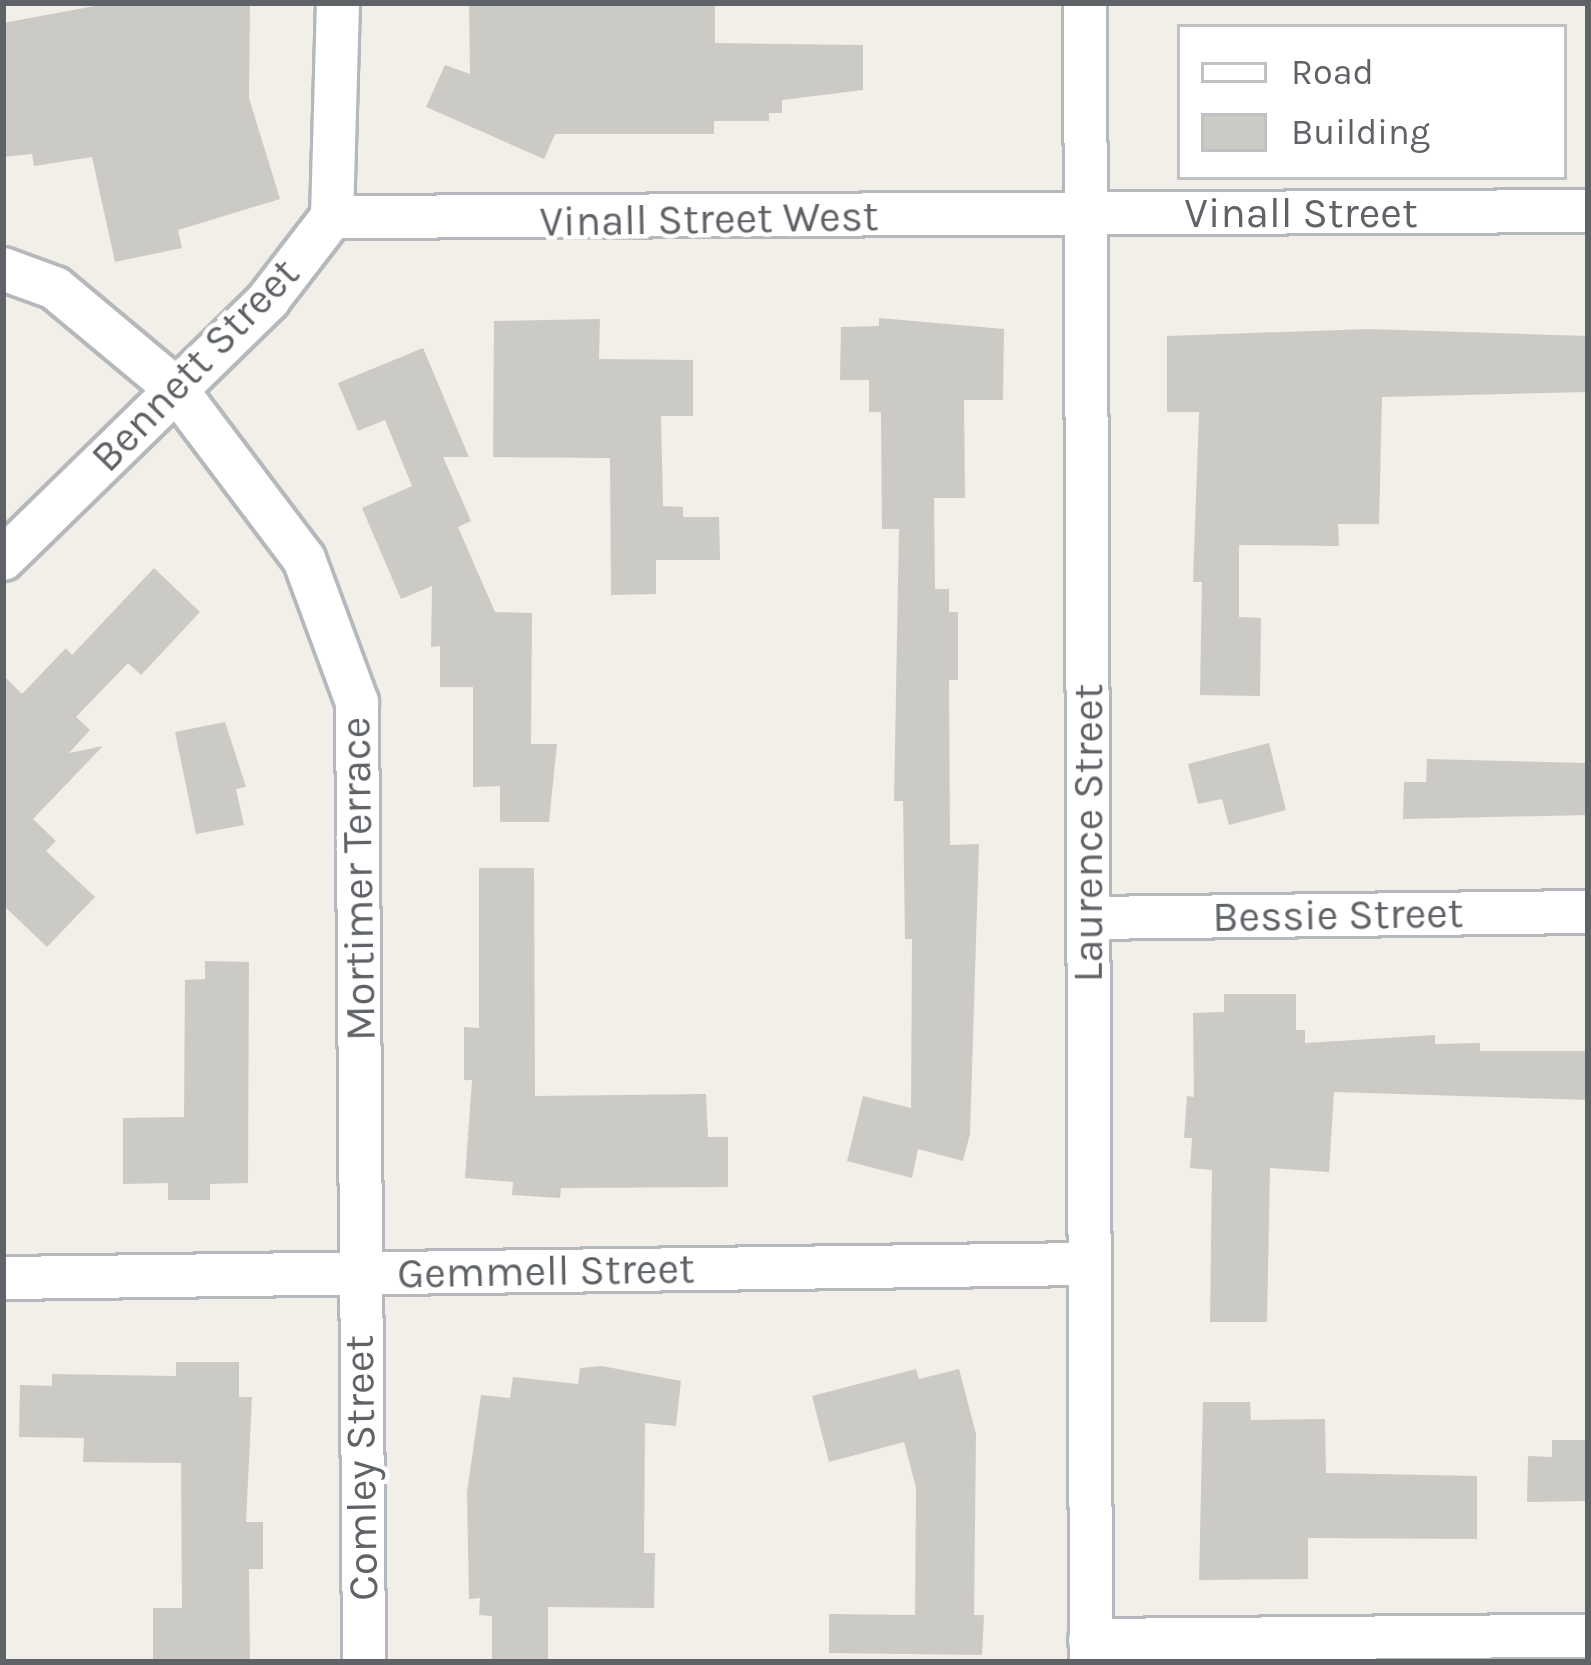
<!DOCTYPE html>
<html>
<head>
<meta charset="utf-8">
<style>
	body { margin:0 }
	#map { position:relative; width:1591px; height:1665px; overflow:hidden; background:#f1efe8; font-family:Karla,sans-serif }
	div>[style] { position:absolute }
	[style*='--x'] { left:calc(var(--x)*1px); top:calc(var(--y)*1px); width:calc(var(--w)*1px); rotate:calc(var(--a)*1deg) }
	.building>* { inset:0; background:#cccac5 }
	.roads { filter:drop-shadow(3px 0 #b5b8bc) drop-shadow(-3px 0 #b5b8bc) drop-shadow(0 3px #b5b8bc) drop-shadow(0 -3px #b5b8bc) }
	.street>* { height:42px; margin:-21px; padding:0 21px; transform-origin:21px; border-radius:21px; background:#fff }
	span { translate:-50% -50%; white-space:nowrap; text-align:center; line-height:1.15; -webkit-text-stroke:9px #fff; paint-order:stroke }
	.street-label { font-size:42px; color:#5f6368 }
	.frame { position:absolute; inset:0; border:6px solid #5f6368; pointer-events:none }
	.legend { position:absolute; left:1177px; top:24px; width:390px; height:156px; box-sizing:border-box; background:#fff; border:3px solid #bfc1c3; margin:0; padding:15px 21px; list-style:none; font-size:36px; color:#5f6368 }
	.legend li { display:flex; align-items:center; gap:24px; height:60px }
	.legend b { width:60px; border:3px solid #bfc1c3 }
</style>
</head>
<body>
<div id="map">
	<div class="building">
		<div style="clip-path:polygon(111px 3px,250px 3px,249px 98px,280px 199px,178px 230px,182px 248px,115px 262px,92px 157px,34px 166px,32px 154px,3px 157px,3px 23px)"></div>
		<div style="clip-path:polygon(469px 3px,715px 3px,715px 43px,863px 45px,863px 90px,782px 100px,782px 113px,769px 113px,769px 121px,714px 121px,714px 134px,555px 134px,544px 159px,426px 107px,445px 65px,470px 74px)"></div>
		<div style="clip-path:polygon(879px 318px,1004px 329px,1003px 400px,964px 400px,965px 498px,934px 498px,935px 589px,949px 589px,949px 612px,958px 612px,958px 680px,949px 680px,950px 845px,979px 844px,970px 1134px,963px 1161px,918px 1149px,912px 1178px,847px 1161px,863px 1096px,911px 1108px,912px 939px,905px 939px,903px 801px,894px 801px,899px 529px,882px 529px,881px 412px,869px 412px,869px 380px,840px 380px,841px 327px,879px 326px)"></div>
		<div style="clip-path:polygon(600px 319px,599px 359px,693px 360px,693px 416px,661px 416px,663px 506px,683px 507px,683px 517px,719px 517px,720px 560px,656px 560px,656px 594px,611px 595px,610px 458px,493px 457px,494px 321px)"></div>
		<div style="clip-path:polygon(1368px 329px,1588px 336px,1588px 392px,1382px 397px,1379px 524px,1338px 524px,1339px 546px,1239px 545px,1239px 617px,1261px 618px,1260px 696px,1200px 695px,1202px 582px,1193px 582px,1199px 412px,1167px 412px,1167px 336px)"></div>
		<div style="clip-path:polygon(423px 348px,469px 457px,443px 457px,471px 521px,458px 527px,495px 612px,532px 613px,531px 744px,557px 744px,549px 822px,500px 822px,500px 786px,473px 787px,473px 687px,440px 687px,440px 646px,431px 647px,432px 586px,401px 599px,362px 508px,412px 486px,385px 420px,358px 431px,338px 383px)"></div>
		<div style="clip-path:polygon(154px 568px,200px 612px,141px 675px,128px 663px,76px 717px,90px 730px,69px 753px,103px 746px,33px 819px,56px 841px,46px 851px,95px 897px,47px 947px,3px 905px,3px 675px,22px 694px,66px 648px,72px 655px)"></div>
		<div style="clip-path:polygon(225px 722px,246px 787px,236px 789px,244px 825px,196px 834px,175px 732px)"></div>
		<div style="clip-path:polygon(1269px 743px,1286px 810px,1229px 825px,1222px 799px,1198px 804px,1188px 764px)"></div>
		<div style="clip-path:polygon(1427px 759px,1588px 763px,1588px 815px,1403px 819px,1404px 782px,1426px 782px)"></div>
		<div style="clip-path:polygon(479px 868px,534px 868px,535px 1096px,706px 1094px,708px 1137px,728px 1137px,728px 1187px,561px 1188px,560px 1198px,512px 1195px,513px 1182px,465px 1178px,472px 1080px,464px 1080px,464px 1027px,479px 1028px)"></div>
		<div style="clip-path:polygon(205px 961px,249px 962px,248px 1183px,210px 1184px,210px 1200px,168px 1200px,168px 1183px,123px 1184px,123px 1118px,184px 1117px,185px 980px,205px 979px)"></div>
		<div style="clip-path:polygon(1224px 994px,1296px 994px,1296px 1030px,1305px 1030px,1305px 1043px,1435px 1035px,1435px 1044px,1480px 1043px,1480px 1051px,1588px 1051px,1588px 1100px,1334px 1092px,1329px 1172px,1270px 1168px,1267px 1322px,1210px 1322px,1212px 1170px,1190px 1168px,1192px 1138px,1184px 1138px,1187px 1096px,1194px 1097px,1193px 1013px,1224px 1012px)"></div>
		<div style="clip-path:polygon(176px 1362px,239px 1362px,239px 1397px,252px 1397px,246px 1522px,263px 1522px,263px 1569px,249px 1569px,250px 1662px,153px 1662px,153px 1608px,182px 1608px,181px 1463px,83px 1462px,84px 1438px,19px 1437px,20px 1385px,52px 1386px,52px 1374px,176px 1376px)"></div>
		<div style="clip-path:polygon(602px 1366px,681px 1381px,676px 1426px,645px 1423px,644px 1553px,655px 1553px,654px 1608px,548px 1607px,548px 1662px,492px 1662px,492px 1616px,479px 1615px,480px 1598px,469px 1599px,467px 1492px,481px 1395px,510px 1398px,513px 1377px,578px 1384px,580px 1368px)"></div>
		<div style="clip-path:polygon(916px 1369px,919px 1379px,959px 1369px,976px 1434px,974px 1615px,984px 1615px,982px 1655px,829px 1653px,829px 1614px,915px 1615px,916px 1488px,904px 1442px,829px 1462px,812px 1396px)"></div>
		<div style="clip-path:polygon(1203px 1402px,1250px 1402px,1251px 1420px,1325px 1419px,1326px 1473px,1477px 1476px,1477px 1539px,1308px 1538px,1308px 1579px,1199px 1580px)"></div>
		<div style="clip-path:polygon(1552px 1440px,1588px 1440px,1588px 1501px,1527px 1502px,1528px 1456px,1552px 1457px)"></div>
	</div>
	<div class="roads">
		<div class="street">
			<div style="--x:1085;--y:3;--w:1659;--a:89.79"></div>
			<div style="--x:332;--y:217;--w:1256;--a:-0.27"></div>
			<div style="--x:3;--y:269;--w:55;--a:20.1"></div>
			<div style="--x:55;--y:288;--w:156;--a:39.8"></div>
			<div style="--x:175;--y:388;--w:214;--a:53"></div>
			<div style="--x:304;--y:559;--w:153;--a:69.7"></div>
			<div style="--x:357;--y:702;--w:960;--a:89.58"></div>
			<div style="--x:3;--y:559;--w:371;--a:-44.3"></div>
			<div style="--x:268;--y:300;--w:105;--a:-52.4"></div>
			<div style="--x:332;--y:217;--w:214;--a:-88.4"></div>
			<div style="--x:1088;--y:918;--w:500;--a:-0.69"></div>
			<div style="--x:3;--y:1278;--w:1087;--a:-0.74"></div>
			<div style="--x:1090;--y:1640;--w:498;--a:-0.5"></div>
		</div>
	</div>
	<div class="street-label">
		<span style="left:1301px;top:213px">Vinall Street</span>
		<span style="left:709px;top:219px;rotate:-1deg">Vinall Street West</span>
		<span style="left:195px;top:365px;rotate:-46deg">Bennett Street</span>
		<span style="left:1088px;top:833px;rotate:-90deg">Laurence Street</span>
		<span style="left:358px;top:879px;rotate:-91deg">Mortimer Terrace</span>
		<span style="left:1338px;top:915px;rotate:-1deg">Bessie Street</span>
		<span style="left:546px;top:1271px;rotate:-1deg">Gemmell Street</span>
		<span style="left:361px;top:1468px;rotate:-91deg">Comley Street</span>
	</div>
	<div class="frame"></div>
	<ul class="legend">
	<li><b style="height:15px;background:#fff"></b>Road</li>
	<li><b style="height:33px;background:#cccac5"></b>Building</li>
	</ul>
</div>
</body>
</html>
